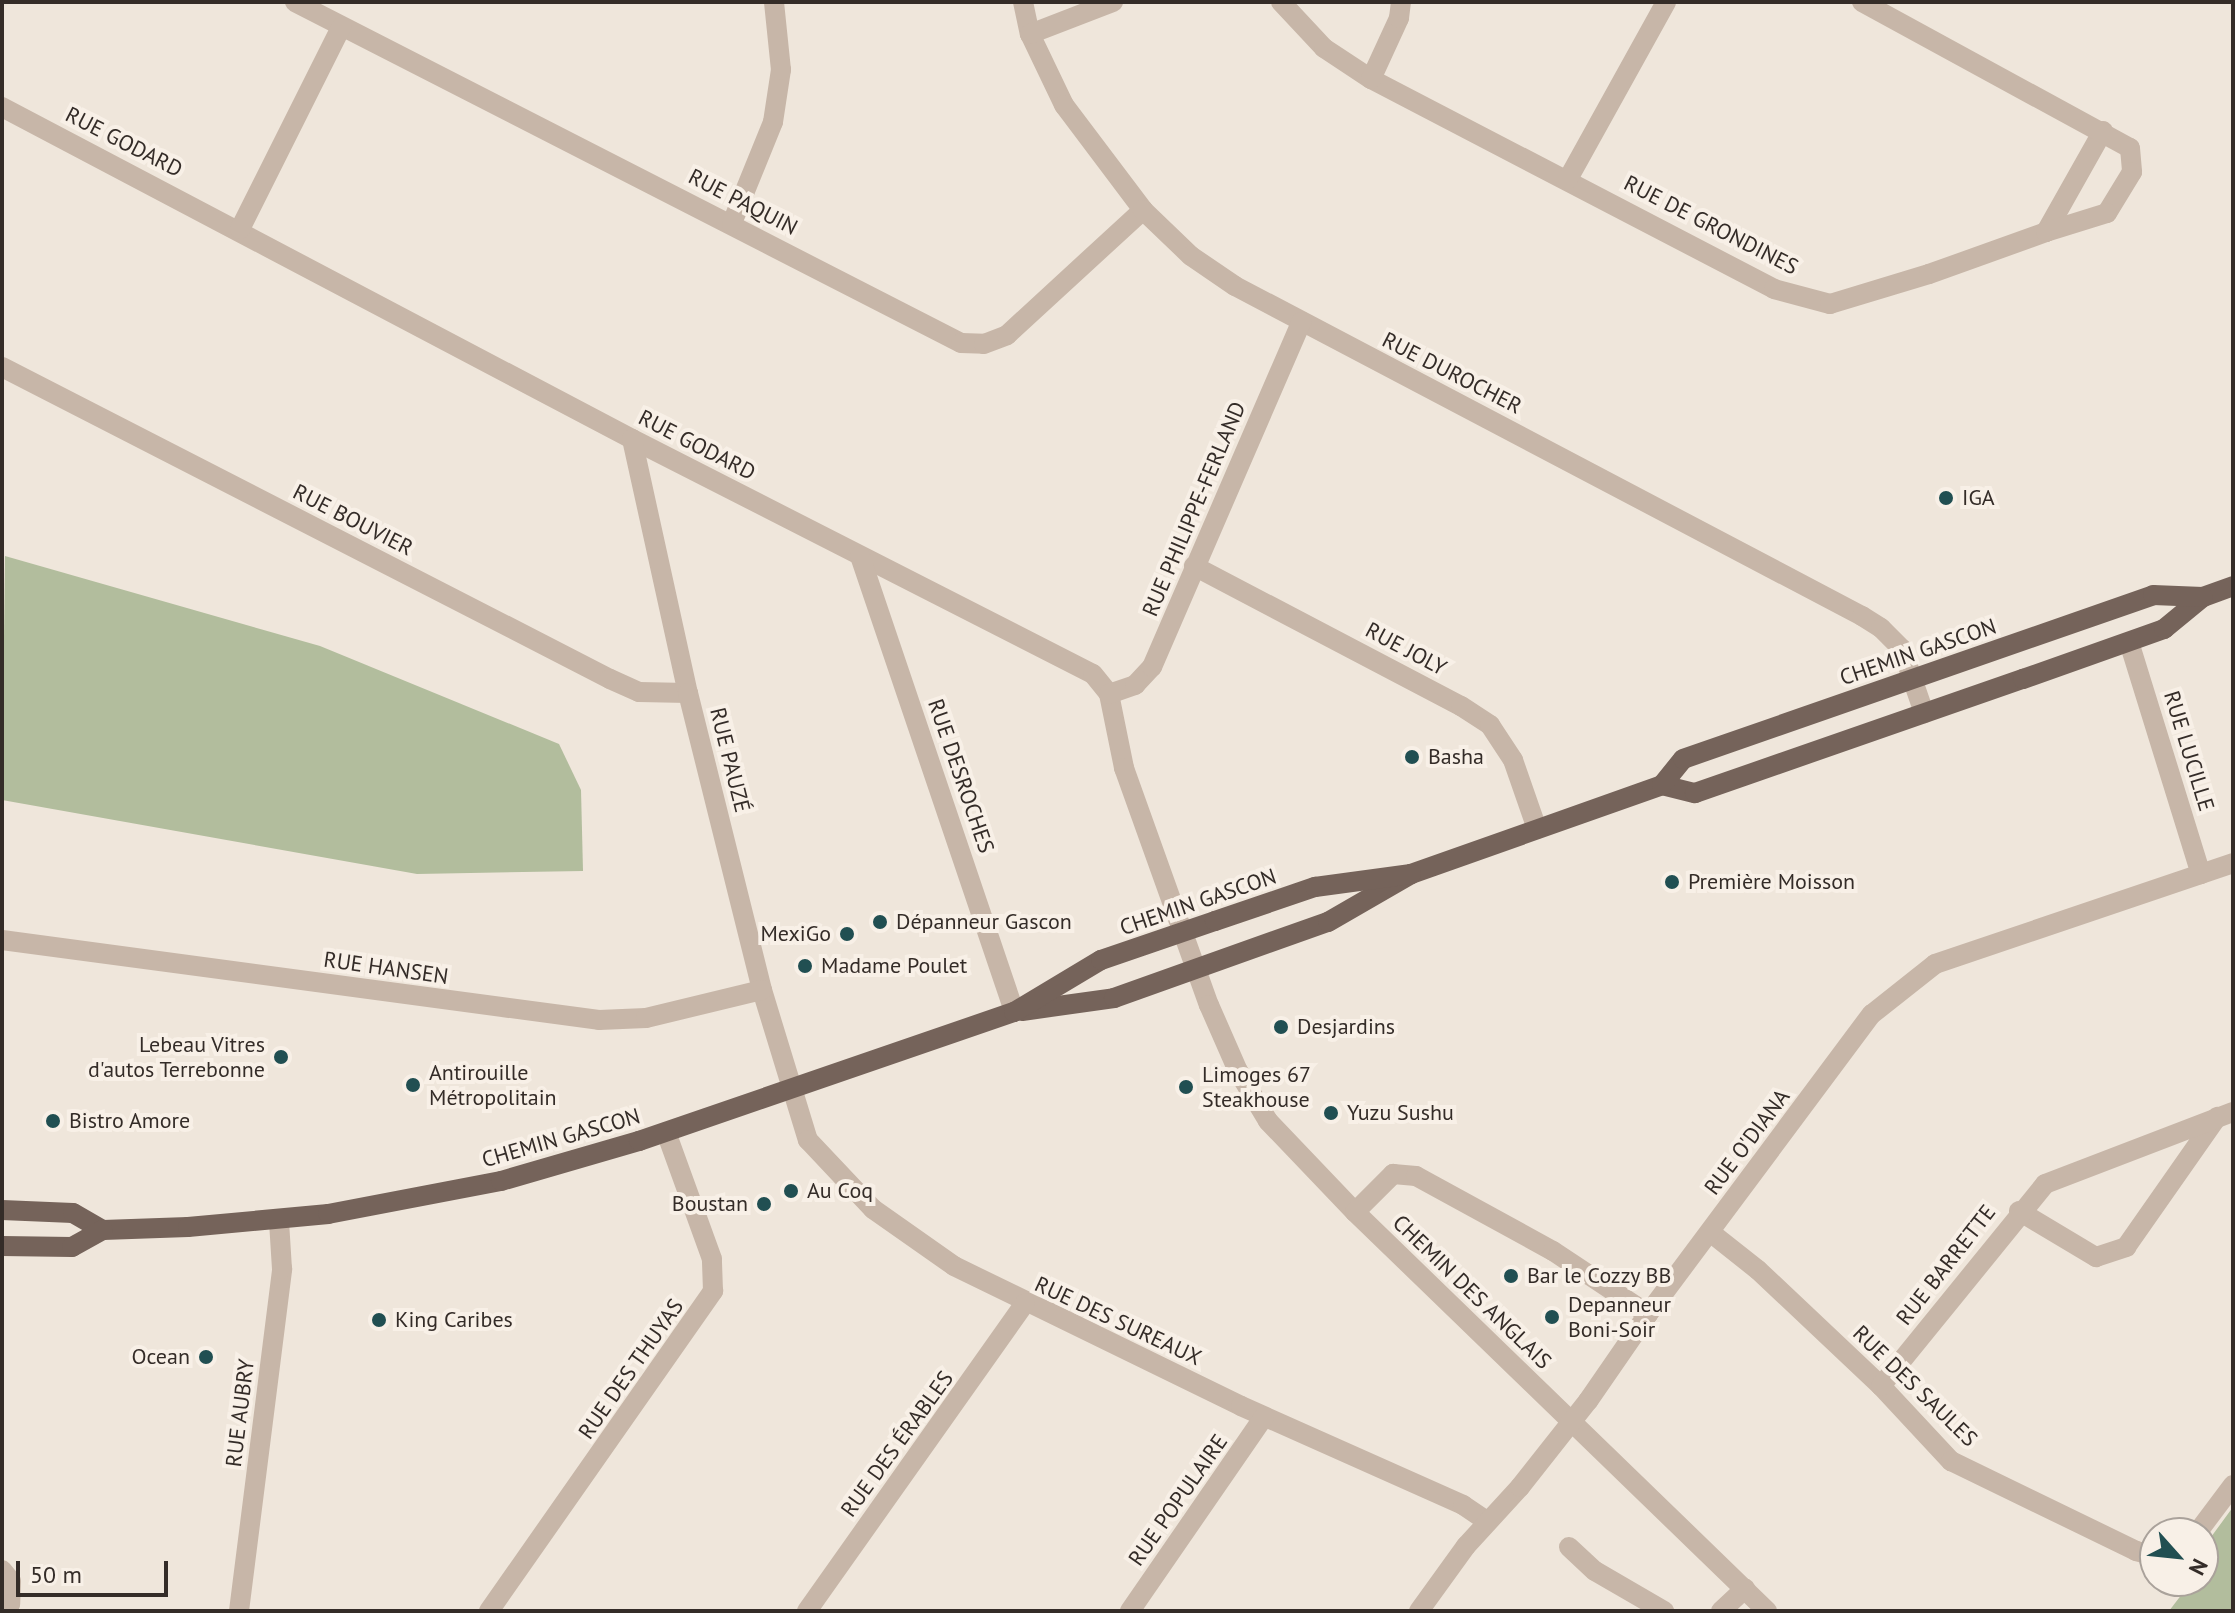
<!DOCTYPE html>
<html>
<head>
<meta charset="utf-8">
<style>
	body { margin:0 }
	#map { position:relative; width:2235px; height:1613px; overflow:hidden; background:#efe6db; font-family:"PT Sans",sans-serif }
	div>[style] { position:absolute }
	[style*='--x'] { left:calc(var(--x)*1px); top:calc(var(--y)*1px); width:calc(var(--w)*1px); rotate:calc(var(--a)*1deg) }
	.green>* { inset:0; background:#b2bd9d }
	.minor>* { height:20px; margin:-10px; padding:0 10px; transform-origin:10px; border-radius:10px; background:#c7b6a8 }
	.major>* { height:20px; margin:-10px; padding:0 10px; transform-origin:10px; border-radius:10px; background:#75635a }
	.dots>* { width:22px; height:22px; translate:-50% -50%; box-sizing:border-box; border:4px solid #f8f0e7; border-radius:50% }
	span { translate:-50% -50%; white-space:nowrap; text-align:center; line-height:1.15; -webkit-text-stroke:8px #f8f0e7; paint-order:stroke }
	.street-label { font-size:22px; color:#342c28 }
	.poi-label { font-size:22px; color:#342c28 }
	.left { translate:0 -50%; text-align:left }
	.right { translate:-100% -50%; text-align:right }
	.frame { position:absolute; inset:0; border:4px solid #342c28; pointer-events:none }
	.north { position:absolute; left:2139px; top:1517px; width:80px; height:80px; box-sizing:border-box; background:#f8f0e7; border:2px solid #aaa29b; border-radius:50%; rotate:117deg; font-size:22px; font-weight:700; line-height:32px; text-align:center; color:#342c28 }
	.north::after { content:''; display:block; margin:auto; width:28px; height:36px; background:#214f52; clip-path:polygon(50% 0,100% 100%,50% 72%,0 100%) }
	.scale { position:absolute; left:16px; top:1561px; width:152px; height:36px; box-sizing:border-box; border:4px solid #342c28; border-top:0; padding-left:10px; font-size:24px; line-height:28px; white-space:nowrap; color:#342c28; -webkit-text-stroke:6px #f8f0e7; paint-order:stroke }
</style>
</head>
<body>
<div id="map">
	<div class="green">
		<div style="clip-path:polygon(5px 556px,320px 646px,559px 744px,581px 790px,583px 871px,417px 874px,2px 800px)"></div>
		<div style="clip-path:polygon(2233px 1507px,2233px 1611px,2169px 1611px,2192px 1581px,2203px 1581px,2203px 1548px)"></div>
	</div>
	<div class="minor">
		<div style="--x:295;--y:2;--w:748;--a:27.11"></div>
		<div style="--x:961;--y:343;--w:23;--a:2"></div>
		<div style="--x:984;--y:344;--w:25;--a:-21"></div>
		<div style="--x:1007;--y:335;--w:185;--a:-42.6"></div>
		<div style="--x:1023;--y:2;--w:33;--a:78"></div>
		<div style="--x:1030;--y:34;--w:79;--a:64.4"></div>
		<div style="--x:1064;--y:105;--w:131;--a:53"></div>
		<div style="--x:1143;--y:210;--w:66;--a:43.8"></div>
		<div style="--x:1191;--y:256;--w:53;--a:34.3"></div>
		<div style="--x:1235;--y:286;--w:709;--a:27.76"></div>
		<div style="--x:1862;--y:616;--w:22;--a:32"></div>
		<div style="--x:1881;--y:628;--w:30;--a:45"></div>
		<div style="--x:1902;--y:649;--w:68;--a:71"></div>
		<div style="--x:1281;--y:2;--w:63;--a:46.9"></div>
		<div style="--x:1324;--y:48;--w:56;--a:33.4"></div>
		<div style="--x:1371;--y:79;--w:454;--a:27.5"></div>
		<div style="--x:1774;--y:289;--w:58;--a:15"></div>
		<div style="--x:1830;--y:304;--w:103;--a:-16.9"></div>
		<div style="--x:1929;--y:274;--w:124;--a:-19.7"></div>
		<div style="--x:2046;--y:232;--w:116;--a:-60.6"></div>
		<div style="--x:1862;--y:2;--w:305;--a:28.6"></div>
		<div style="--x:2130;--y:148;--w:24;--a:85"></div>
		<div style="--x:2132;--y:172;--w:48;--a:121.4"></div>
		<div style="--x:2107;--y:213;--w:64;--a:162.7"></div>
		<div style="--x:1030;--y:34;--w:89;--a:-21.1"></div>
		<div style="--x:1371;--y:79;--w:67;--a:-65.3"></div>
		<div style="--x:1399;--y:18;--w:16;--a:-83"></div>
		<div style="--x:2;--y:107;--w:712;--a:27.79"></div>
		<div style="--x:632;--y:439;--w:517;--a:27.01"></div>
		<div style="--x:1093;--y:674;--w:26;--a:51"></div>
		<div style="--x:1109;--y:694;--w:76;--a:78.5"></div>
		<div style="--x:1124;--y:768;--w:252;--a:70.3"></div>
		<div style="--x:1209;--y:1005;--w:72;--a:66.3"></div>
		<div style="--x:1238;--y:1071;--w:58;--a:59"></div>
		<div style="--x:1268;--y:1121;--w:126;--a:46.3"></div>
		<div style="--x:1355;--y:1212;--w:574;--a:44.08"></div>
		<div style="--x:1568;--y:179;--w:202;--a:-61"></div>
		<div style="--x:732;--y:223;--w:109;--a:-67.9"></div>
		<div style="--x:773;--y:122;--w:53;--a:-81.3"></div>
		<div style="--x:781;--y:70;--w:68;--a:-95.9"></div>
		<div style="--x:240;--y:229;--w:226;--a:-63.4"></div>
		<div style="--x:2;--y:367;--w:683;--a:27.16"></div>
		<div style="--x:610;--y:679;--w:32;--a:24"></div>
		<div style="--x:639;--y:692;--w:49;--a:1.2"></div>
		<div style="--x:632;--y:439;--w:260;--a:77.6"></div>
		<div style="--x:688;--y:693;--w:306;--a:76"></div>
		<div style="--x:762;--y:990;--w:157;--a:73"></div>
		<div style="--x:808;--y:1140;--w:95;--a:46.7"></div>
		<div style="--x:873;--y:1209;--w:99;--a:35.1"></div>
		<div style="--x:954;--y:1266;--w:319;--a:26"></div>
		<div style="--x:1241;--y:1406;--w:243;--a:24"></div>
		<div style="--x:1463;--y:1505;--w:29;--a:34"></div>
		<div style="--x:860;--y:556;--w:481;--a:71.3"></div>
		<div style="--x:1194;--y:566;--w:301;--a:27.7"></div>
		<div style="--x:1461;--y:706;--w:35;--a:33"></div>
		<div style="--x:1490;--y:725;--w:42;--a:56.7"></div>
		<div style="--x:1513;--y:760;--w:73;--a:70.8"></div>
		<div style="--x:2129;--y:642;--w:243;--a:72.8"></div>
		<div style="--x:1109;--y:694;--w:28;--a:-19"></div>
		<div style="--x:1135;--y:685;--w:25;--a:-47"></div>
		<div style="--x:1152;--y:667;--w:376;--a:-66.6"></div>
		<div style="--x:2;--y:940;--w:602;--a:7.63"></div>
		<div style="--x:599;--y:1020;--w:47;--a:-2.4"></div>
		<div style="--x:646;--y:1018;--w:119;--a:-13.6"></div>
		<div style="--x:2019;--y:1211;--w:90;--a:30.9"></div>
		<div style="--x:2096;--y:1257;--w:32;--a:-18"></div>
		<div style="--x:2126;--y:1247;--w:159;--a:-55"></div>
		<div style="--x:1355;--y:1212;--w:54;--a:-45"></div>
		<div style="--x:1393;--y:1174;--w:23;--a:5"></div>
		<div style="--x:1416;--y:1176;--w:156;--a:28.7"></div>
		<div style="--x:1553;--y:1251;--w:114;--a:33.6"></div>
		<div style="--x:1710;--y:1232;--w:61;--a:38.4"></div>
		<div style="--x:1758;--y:1270;--w:169;--a:43.3"></div>
		<div style="--x:1881;--y:1386;--w:103;--a:47"></div>
		<div style="--x:1951;--y:1461;--w:206;--a:25.9"></div>
		<div style="--x:2136;--y:1551;--w:20;--a:15"></div>
		<div style="--x:1881;--y:1386;--w:260;--a:-50.9"></div>
		<div style="--x:2045;--y:1184;--w:201;--a:-21"></div>
		<div style="--x:2197;--y:1533;--w:60;--a:-53.1"></div>
		<div style="--x:1569;--y:1547;--w:35;--a:43"></div>
		<div style="--x:1595;--y:1571;--w:80;--a:30.1"></div>
		<div style="--x:2;--y:1570;--w:14;--a:51"></div>
		<div style="--x:11;--y:1581;--w:23;--a:92"></div>
		<div style="--x:10;--y:1604;--w:9;--a:148"></div>
		<div style="--x:239;--y:1611;--w:345;--a:-82.8"></div>
		<div style="--x:282;--y:1269;--w:48;--a:-93.6"></div>
		<div style="--x:489;--y:1611;--w:391;--a:-55"></div>
		<div style="--x:713;--y:1291;--w:32;--a:-92"></div>
		<div style="--x:712;--y:1259;--w:135;--a:-109.9"></div>
		<div style="--x:807;--y:1611;--w:377;--a:-54.7"></div>
		<div style="--x:1130;--y:1611;--w:236;--a:-55.4"></div>
		<div style="--x:1419;--y:1611;--w:80;--a:-54.1"></div>
		<div style="--x:1466;--y:1546;--w:80;--a:-47.5"></div>
		<div style="--x:1520;--y:1487;--w:110;--a:-51.7"></div>
		<div style="--x:1588;--y:1401;--w:106;--a:-55.4"></div>
		<div style="--x:1648;--y:1314;--w:374;--a:-53.3"></div>
		<div style="--x:1872;--y:1014;--w:80;--a:-38.4"></div>
		<div style="--x:1935;--y:964;--w:315;--a:-18.7"></div>
		<div style="--x:1721;--y:1611;--w:33;--a:-43"></div>
	</div>
	<div class="major">
		<div style="--x:1662;--y:785;--w:34;--a:14"></div>
		<div style="--x:1695;--y:793;--w:347;--a:-19.2"></div>
		<div style="--x:2023;--y:679;--w:150;--a:-19.5"></div>
		<div style="--x:2164;--y:629;--w:50;--a:-39.4"></div>
		<div style="--x:2203;--y:597;--w:32;--a:-20"></div>
		<div style="--x:1022;--y:1011;--w:93;--a:-8"></div>
		<div style="--x:1114;--y:998;--w:227;--a:-19.6"></div>
		<div style="--x:1328;--y:922;--w:96;--a:-30"></div>
		<div style="--x:1411;--y:874;--w:266;--a:-19.5"></div>
		<div style="--x:1662;--y:785;--w:33;--a:-51"></div>
		<div style="--x:1683;--y:759;--w:498;--a:-19.2"></div>
		<div style="--x:2153;--y:595;--w:50;--a:2.3"></div>
		<div style="--x:2;--y:1210;--w:71;--a:2.4"></div>
		<div style="--x:73;--y:1213;--w:34;--a:30"></div>
		<div style="--x:103;--y:1230;--w:85;--a:-2"></div>
		<div style="--x:188;--y:1227;--w:141;--a:-5.3"></div>
		<div style="--x:328;--y:1214;--w:176;--a:-10.8"></div>
		<div style="--x:501;--y:1181;--w:144;--a:-16.2"></div>
		<div style="--x:639;--y:1141;--w:397;--a:-19"></div>
		<div style="--x:1014;--y:1012;--w:101;--a:-30.9"></div>
		<div style="--x:1101;--y:960;--w:120;--a:-18.9"></div>
		<div style="--x:1215;--y:921;--w:106;--a:-18.8"></div>
		<div style="--x:1315;--y:887;--w:97;--a:-7.7"></div>
		<div style="--x:2;--y:1246;--w:70;--a:0.8"></div>
		<div style="--x:72;--y:1247;--w:35;--a:-29"></div>
	</div>
	<div class="dots">
		<div style="left:1946px;top:498px;background:#214f52"></div>
		<div style="left:1412px;top:757px;background:#214f52"></div>
		<div style="left:1672px;top:882px;background:#214f52"></div>
		<div style="left:880px;top:922px;background:#214f52"></div>
		<div style="left:847px;top:934px;background:#214f52"></div>
		<div style="left:805px;top:966px;background:#214f52"></div>
		<div style="left:1281px;top:1027px;background:#214f52"></div>
		<div style="left:281px;top:1057px;background:#214f52"></div>
		<div style="left:413px;top:1085px;background:#214f52"></div>
		<div style="left:1186px;top:1087px;background:#214f52"></div>
		<div style="left:1331px;top:1113px;background:#214f52"></div>
		<div style="left:53px;top:1121px;background:#214f52"></div>
		<div style="left:791px;top:1191px;background:#214f52"></div>
		<div style="left:764px;top:1204px;background:#214f52"></div>
		<div style="left:1511px;top:1276px;background:#214f52"></div>
		<div style="left:1552px;top:1317px;background:#214f52"></div>
		<div style="left:379px;top:1320px;background:#214f52"></div>
		<div style="left:206px;top:1357px;background:#214f52"></div>
	</div>
	<div class="street-label">
		<span style="left:124px;top:142px;rotate:27deg">RUE GODARD</span>
		<span style="left:743px;top:202px;rotate:27deg">RUE PAQUIN</span>
		<span style="left:1711px;top:225px;rotate:27deg">RUE DE GRONDINES</span>
		<span style="left:1452px;top:373px;rotate:27deg">RUE DUROCHER</span>
		<span style="left:697px;top:445px;rotate:27deg">RUE GODARD</span>
		<span style="left:1194px;top:509px;rotate:-67deg">RUE PHILIPPE-FERLAND</span>
		<span style="left:353px;top:520px;rotate:27deg">RUE BOUVIER</span>
		<span style="left:1406px;top:649px;rotate:28deg">RUE JOLY</span>
		<span style="left:1918px;top:652px;rotate:-19deg">CHEMIN GASCON</span>
		<span style="left:2189px;top:751px;rotate:73deg">RUE LUCILLE</span>
		<span style="left:730px;top:760px;rotate:76deg">RUE PAUZÉ</span>
		<span style="left:961px;top:776px;rotate:71deg">RUE DESROCHES</span>
		<span style="left:1198px;top:902px;rotate:-19deg">CHEMIN GASCON</span>
		<span style="left:386px;top:968px;rotate:8deg">RUE HANSEN</span>
		<span style="left:561px;top:1138px;rotate:-16deg">CHEMIN GASCON</span>
		<span style="left:1747px;top:1142px;rotate:-53deg">RUE O'DIANA</span>
		<span style="left:1946px;top:1265px;rotate:-52deg">RUE BARRETTE</span>
		<span style="left:1472px;top:1292px;rotate:44deg">CHEMIN DES ANGLAIS</span>
		<span style="left:1118px;top:1321px;rotate:25deg">RUE DES SUREAUX</span>
		<span style="left:631px;top:1369px;rotate:-55deg">RUE DES THUYAS</span>
		<span style="left:1915px;top:1386px;rotate:44deg">RUE DES SAULES</span>
		<span style="left:240px;top:1413px;rotate:-83deg">RUE AUBRY</span>
		<span style="left:897px;top:1444px;rotate:-54deg">RUE DES ÉRABLES</span>
		<span style="left:1178px;top:1500px;rotate:-55deg">RUE POPULAIRE</span>
	</div>
	<div class="poi-label">
		<span class="left" style="left:1962px;top:498px">IGA</span>
		<span class="left" style="left:1428px;top:757px">Basha</span>
		<span class="left" style="left:1688px;top:882px">Première Moisson</span>
		<span class="left" style="left:896px;top:922px">Dépanneur Gascon</span>
		<span class="right" style="left:831px;top:934px">MexiGo</span>
		<span class="left" style="left:821px;top:966px">Madame Poulet</span>
		<span class="left" style="left:1297px;top:1027px">Desjardins</span>
		<span class="right" style="left:265px;top:1057px">Lebeau Vitres<br>d'autos Terrebonne</span>
		<span class="left" style="left:429px;top:1085px">Antirouille<br>Métropolitain</span>
		<span class="left" style="left:1202px;top:1087px">Limoges 67<br>Steakhouse</span>
		<span class="left" style="left:1347px;top:1113px">Yuzu Sushu</span>
		<span class="left" style="left:69px;top:1121px">Bistro Amore</span>
		<span class="left" style="left:807px;top:1191px">Au Coq</span>
		<span class="right" style="left:748px;top:1204px">Boustan</span>
		<span class="left" style="left:1527px;top:1276px">Bar le Cozzy BB</span>
		<span class="left" style="left:1568px;top:1317px">Depanneur<br>Boni-Soir</span>
		<span class="left" style="left:395px;top:1320px">King Caribes</span>
		<span class="right" style="left:190px;top:1357px">Ocean</span>
	</div>
	<div class="frame"></div>
	<div class="north">N</div>
	<div class="scale">50 m</div>
</div>
</body>
</html>
